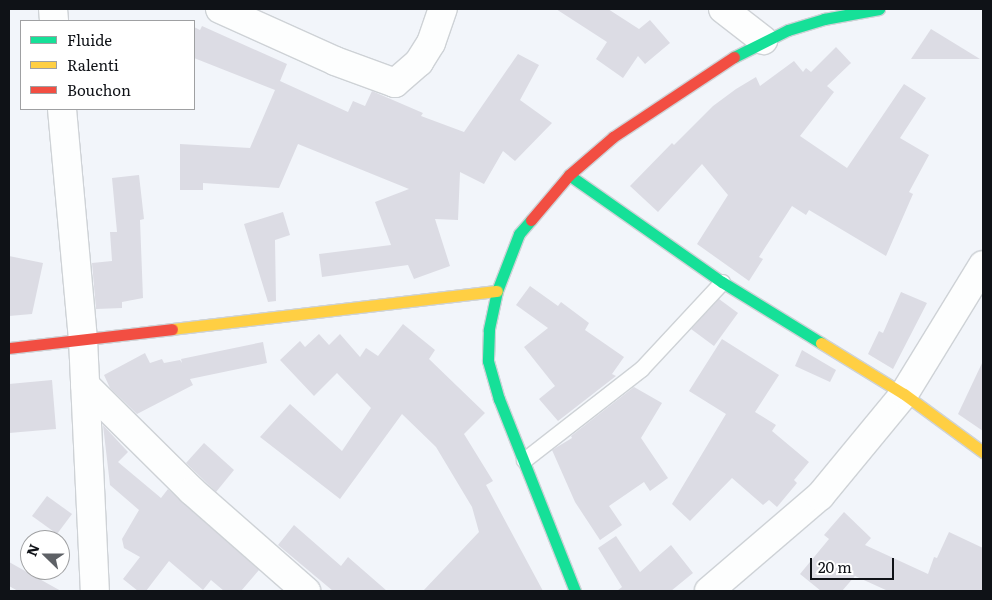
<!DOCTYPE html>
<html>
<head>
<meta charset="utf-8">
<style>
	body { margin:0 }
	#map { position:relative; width:992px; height:600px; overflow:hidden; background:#f2f5fa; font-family:Literata,serif }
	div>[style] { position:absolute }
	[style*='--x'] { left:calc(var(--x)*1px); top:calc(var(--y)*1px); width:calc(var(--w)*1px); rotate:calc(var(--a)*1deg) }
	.building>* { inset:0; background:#dcdce4 }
	.roads { filter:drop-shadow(1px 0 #ced2d6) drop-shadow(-1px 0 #ced2d6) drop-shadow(0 1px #ced2d6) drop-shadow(0 -1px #ced2d6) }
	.lane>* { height:15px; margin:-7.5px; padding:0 7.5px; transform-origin:7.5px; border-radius:7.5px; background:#fdfefe }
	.street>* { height:28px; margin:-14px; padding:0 14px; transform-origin:14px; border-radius:14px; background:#fdfefe }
	.fast>* { height:11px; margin:-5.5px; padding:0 5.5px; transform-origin:5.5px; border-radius:5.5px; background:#16e098 }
	.slow>* { height:11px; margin:-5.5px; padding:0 5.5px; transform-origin:5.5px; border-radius:5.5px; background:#ffcf43 }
	.jam>* { height:11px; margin:-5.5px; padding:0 5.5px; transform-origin:5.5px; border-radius:5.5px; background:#f24e42 }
	span { translate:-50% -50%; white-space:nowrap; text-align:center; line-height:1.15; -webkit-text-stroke:4px #fff; paint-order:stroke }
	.frame { position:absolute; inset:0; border:10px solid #0f1217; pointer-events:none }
	.legend { position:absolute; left:20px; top:20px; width:175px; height:90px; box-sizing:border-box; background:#fff; border:1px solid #9fa0a2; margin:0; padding:6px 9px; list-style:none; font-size:15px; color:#0f1217 }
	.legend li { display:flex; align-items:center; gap:10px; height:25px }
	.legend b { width:25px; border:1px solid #9fa0a2 }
	.north { position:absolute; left:20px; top:530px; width:50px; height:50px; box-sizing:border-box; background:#fff; border:1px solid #9fa0a2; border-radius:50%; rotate:292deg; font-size:14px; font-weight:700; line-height:20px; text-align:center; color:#0f1217 }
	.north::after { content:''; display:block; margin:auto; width:18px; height:22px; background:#5e6166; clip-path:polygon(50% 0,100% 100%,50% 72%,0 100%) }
	.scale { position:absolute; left:810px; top:558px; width:84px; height:22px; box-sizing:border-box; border:2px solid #0f1217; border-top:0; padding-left:6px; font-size:15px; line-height:18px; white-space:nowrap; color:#0f1217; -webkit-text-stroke:4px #fff; paint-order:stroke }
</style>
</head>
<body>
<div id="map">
	<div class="building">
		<div style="clip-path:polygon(556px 9px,608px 9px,639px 29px,650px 20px,670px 43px,645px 64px,638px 56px,623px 78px,596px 59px,607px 42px)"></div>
		<div style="clip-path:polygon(202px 26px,287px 64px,280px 81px,348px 112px,353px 101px,365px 106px,372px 91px,423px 113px,421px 116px,464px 132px,518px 54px,539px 65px,520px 100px,552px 123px,515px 161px,503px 151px,484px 184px,460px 172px,458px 220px,435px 219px,450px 266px,414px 279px,408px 265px,322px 277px,319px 254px,391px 245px,375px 202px,409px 189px,298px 144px,279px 188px,203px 183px,203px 190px,180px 190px,180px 144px,250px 148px,275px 90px,194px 58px,194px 27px,200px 30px)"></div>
		<div style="clip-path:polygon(931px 29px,980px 59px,911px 59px)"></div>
		<div style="clip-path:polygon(836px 47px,851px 63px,827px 86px,834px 92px,800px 136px,847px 168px,904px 84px,926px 98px,900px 138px,929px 155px,909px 192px,913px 194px,886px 256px,809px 210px,806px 215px,792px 206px,759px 257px,763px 259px,749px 281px,697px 244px,728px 195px,702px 164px,658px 212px,630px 186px,672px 143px,674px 145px,713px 106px,736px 89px,756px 77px,760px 86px,794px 61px,803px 72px,806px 68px,811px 72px)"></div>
		<div style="clip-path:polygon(139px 175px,144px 219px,140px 220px,143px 298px,122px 302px,122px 308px,96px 309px,92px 263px,112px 261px,110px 232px,117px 232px,112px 178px)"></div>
		<div style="clip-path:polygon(283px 212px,290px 235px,275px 240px,276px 301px,268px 302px,244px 224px)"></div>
		<div style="clip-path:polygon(9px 256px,43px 263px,32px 314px,9px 316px)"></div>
		<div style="clip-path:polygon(530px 286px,558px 306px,561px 302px,589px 323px,585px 330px,624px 357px,612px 374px,616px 376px,558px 421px,539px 399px,555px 386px,524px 347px,548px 328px,516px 305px)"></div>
		<div style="clip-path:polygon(901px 292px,927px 303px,893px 369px,868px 354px,879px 331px,883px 333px)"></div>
		<div style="clip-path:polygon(719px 299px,738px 313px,714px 346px,691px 329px)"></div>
		<div style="clip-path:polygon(403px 324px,435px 350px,429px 359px,485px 413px,464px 434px,493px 481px,486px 485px,543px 591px,423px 591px,479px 532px,472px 507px,436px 447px,402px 414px,340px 499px,260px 437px,290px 404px,342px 451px,371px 408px,337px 373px,314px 396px,280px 360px,300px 341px,305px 347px,319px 334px,329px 345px,340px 334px,360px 357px,366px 348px,378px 356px)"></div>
		<div style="clip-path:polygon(722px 339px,779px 375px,755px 412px,776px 425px,772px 431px,809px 462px,794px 480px,797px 483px,777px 507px,769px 500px,763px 505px,732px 478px,690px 521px,672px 504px,726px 414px,689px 391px)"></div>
		<div style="clip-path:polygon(263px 342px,267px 363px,190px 379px,193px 385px,137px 414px,110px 388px,104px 375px,145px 353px,150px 363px,162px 359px,164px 363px,180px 360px,182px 363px,181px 359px)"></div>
		<div style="clip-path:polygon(802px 350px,836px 370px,830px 382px,795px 366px)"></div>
		<div style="clip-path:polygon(983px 361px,983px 431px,958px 414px)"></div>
		<div style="clip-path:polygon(52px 380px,56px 429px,9px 433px,9px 384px)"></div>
		<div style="clip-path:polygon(634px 387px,662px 403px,641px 438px,668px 478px,650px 491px,644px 482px,609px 506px,622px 525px,600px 540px,575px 502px,552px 450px,572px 438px,571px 436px)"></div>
		<div style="clip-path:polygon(103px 425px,128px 452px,118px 462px,161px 498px,168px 489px,259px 570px,241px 591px,224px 591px,211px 580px,203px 590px,169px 561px,146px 591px,138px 591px,123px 579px,140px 557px,124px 548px,122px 539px,139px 510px,110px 485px)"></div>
		<div style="clip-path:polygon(204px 443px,234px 470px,216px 492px,186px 463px)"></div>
		<div style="clip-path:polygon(47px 496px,72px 514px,57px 534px,32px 516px)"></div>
		<div style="clip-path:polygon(844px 512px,871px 538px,865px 545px,928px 574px,934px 557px,937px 558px,949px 532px,983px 548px,983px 591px,888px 591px,855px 576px,842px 591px,821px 591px,800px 574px,829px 539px,824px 535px)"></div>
		<div style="clip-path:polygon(294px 525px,341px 566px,348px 557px,387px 591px,333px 591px,278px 545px)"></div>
		<div style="clip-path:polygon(616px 536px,640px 572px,671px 545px,693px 573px,671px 591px,617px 591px,622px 587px,598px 548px)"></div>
		<div style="clip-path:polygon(9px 562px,61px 591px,18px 591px,9px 586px)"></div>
	</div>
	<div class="roads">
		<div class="lane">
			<div style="--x:524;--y:460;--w:148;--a:-37.9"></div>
			<div style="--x:641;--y:369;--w:119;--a:-47"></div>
		</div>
		<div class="street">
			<div style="--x:53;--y:9;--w:12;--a:85"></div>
			<div style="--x:220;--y:9;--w:126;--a:24.3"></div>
			<div style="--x:335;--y:61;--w:64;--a:20.1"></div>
			<div style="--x:395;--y:83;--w:32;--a:-41"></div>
			<div style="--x:419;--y:62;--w:22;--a:-58"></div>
			<div style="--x:431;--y:43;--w:36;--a:-71"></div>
			<div style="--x:723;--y:9;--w:51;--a:37.8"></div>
			<div style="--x:62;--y:109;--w:231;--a:84.8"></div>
			<div style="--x:83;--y:339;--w:252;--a:87.3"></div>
			<div style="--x:85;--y:385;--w:151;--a:44.7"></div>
			<div style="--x:192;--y:491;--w:152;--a:41.3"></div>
			<div style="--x:709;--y:591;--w:146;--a:-40.6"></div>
			<div style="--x:820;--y:496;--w:132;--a:-50.5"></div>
			<div style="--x:904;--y:394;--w:151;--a:-58.5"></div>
		</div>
		<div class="fast">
			<div style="--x:734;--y:57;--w:60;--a:-26.6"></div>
			<div style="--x:788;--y:30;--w:38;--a:-17"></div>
			<div style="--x:824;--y:19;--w:56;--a:-10.3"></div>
			<div style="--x:569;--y:175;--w:187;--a:35"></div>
			<div style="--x:722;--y:282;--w:116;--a:31.6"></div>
			<div style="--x:531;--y:220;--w:18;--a:131"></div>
			<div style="--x:519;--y:234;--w:61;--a:111.1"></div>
			<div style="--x:497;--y:291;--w:40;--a:102"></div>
			<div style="--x:489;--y:330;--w:31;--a:92"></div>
			<div style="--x:488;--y:361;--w:40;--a:74"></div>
			<div style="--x:499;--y:399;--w:206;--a:68.4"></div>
		</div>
		<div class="slow">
			<div style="--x:172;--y:329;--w:327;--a:-6.7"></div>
			<div style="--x:821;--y:343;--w:97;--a:31.6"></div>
			<div style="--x:904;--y:394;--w:98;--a:36.3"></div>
		</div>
		<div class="jam">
			<div style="--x:531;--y:220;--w:59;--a:-49.8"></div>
			<div style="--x:569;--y:175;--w:58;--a:-40.8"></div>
			<div style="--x:613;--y:137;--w:145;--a:-33.5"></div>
			<div style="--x:9;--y:348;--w:164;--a:-6.6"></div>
		</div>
	</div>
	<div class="frame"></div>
	<ul class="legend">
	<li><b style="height:6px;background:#16e098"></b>Fluide</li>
	<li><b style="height:6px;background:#ffcf43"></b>Ralenti</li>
	<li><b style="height:6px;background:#f24e42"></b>Bouchon</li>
	</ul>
	<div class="north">N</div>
	<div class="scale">20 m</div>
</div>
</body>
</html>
